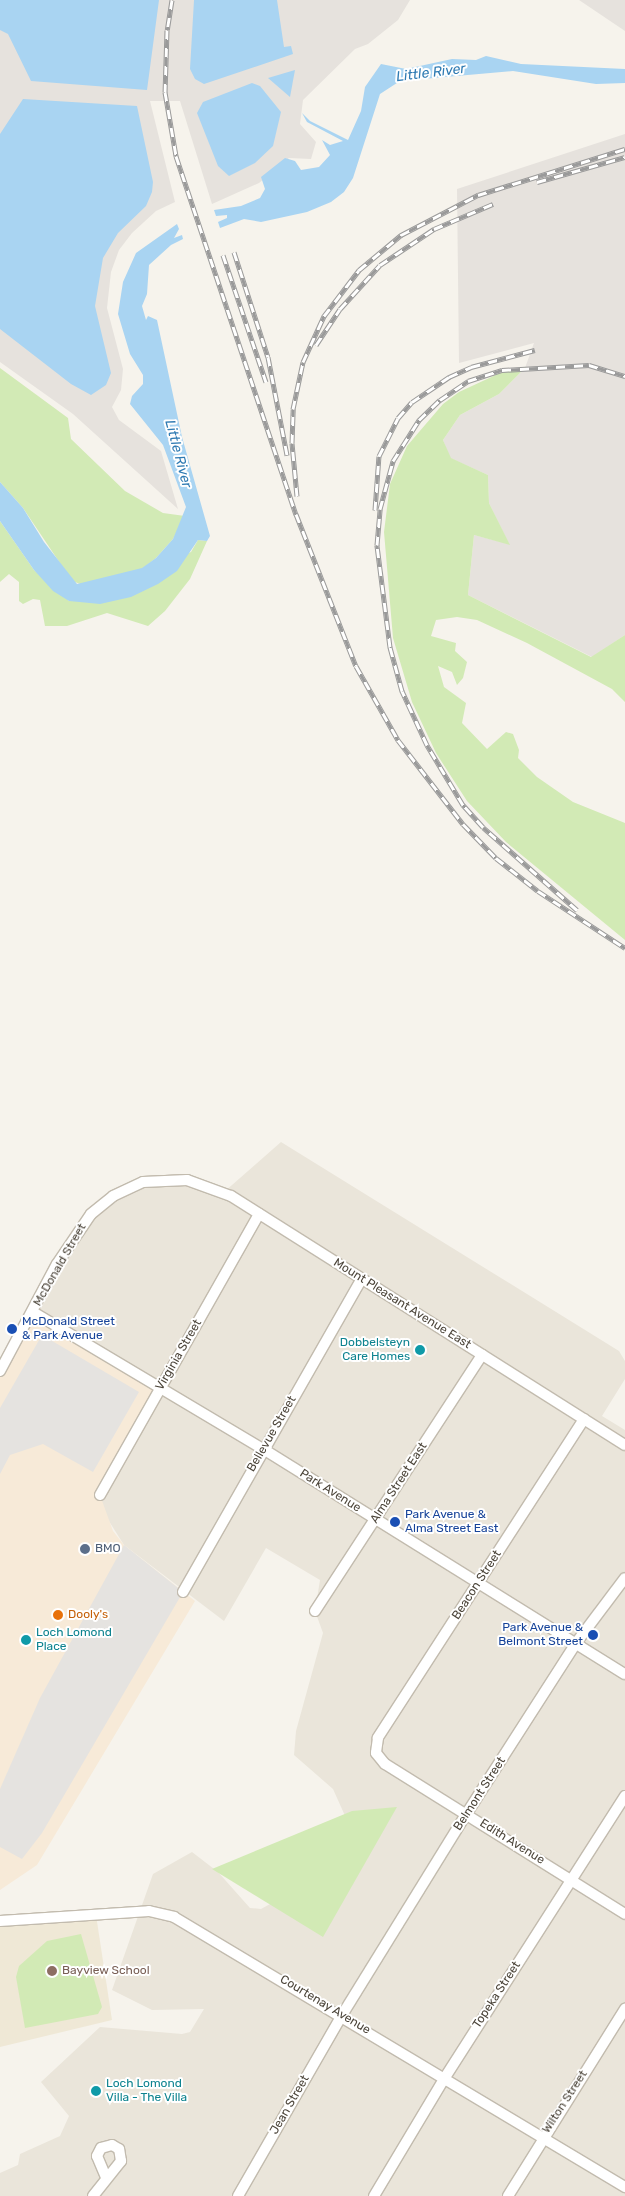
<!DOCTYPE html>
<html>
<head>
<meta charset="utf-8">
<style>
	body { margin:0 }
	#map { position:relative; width:625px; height:2196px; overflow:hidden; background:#f6f3ec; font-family:Rubik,sans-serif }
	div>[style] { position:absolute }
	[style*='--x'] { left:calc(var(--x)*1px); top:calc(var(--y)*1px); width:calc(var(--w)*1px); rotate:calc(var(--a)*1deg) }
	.residential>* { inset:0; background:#eae5da }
	.commercial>* { inset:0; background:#f7ead8 }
	.industrial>* { inset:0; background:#e6e2dd }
	.education>* { inset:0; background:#efe8d6 }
	.green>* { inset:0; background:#d2eab5 }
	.parking>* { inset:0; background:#e5e3e0 }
	.water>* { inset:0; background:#a9d4f2 }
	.roads { filter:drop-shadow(1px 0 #c2bbae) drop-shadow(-1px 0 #c2bbae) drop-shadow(0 1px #c2bbae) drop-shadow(0 -1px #c2bbae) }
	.minor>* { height:10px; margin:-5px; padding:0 5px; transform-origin:5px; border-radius:5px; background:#fff }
	.rail>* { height:5px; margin-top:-2.5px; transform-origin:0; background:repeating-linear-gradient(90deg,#fff 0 9px,#9a9a9a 0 18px); box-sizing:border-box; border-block:1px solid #9a9a9a }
	.dots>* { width:14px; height:14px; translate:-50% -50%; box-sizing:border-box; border:2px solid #fff; border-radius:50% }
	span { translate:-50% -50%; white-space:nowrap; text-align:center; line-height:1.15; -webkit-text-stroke:4px #fff; paint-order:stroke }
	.street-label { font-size:12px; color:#4b4439 }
	.transit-label { font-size:12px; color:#164399 }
	.left { translate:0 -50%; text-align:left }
	.right { translate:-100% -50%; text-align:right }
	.culture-label { font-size:12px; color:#0d838f }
	.service-label { font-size:12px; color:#4e5e75 }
	.food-label { font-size:12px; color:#c56008 }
	.education-label { font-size:12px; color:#785e54 }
	.water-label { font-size:14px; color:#2e7ab2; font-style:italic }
</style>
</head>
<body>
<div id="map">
	<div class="residential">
		<div style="clip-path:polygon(281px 1142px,619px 1351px,625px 1361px,625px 1379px,602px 1416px,625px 1430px,625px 2196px,0 2196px,0 2173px,18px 2165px,20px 2154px,60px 2136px,69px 2116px,41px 2082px,100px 2027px,182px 2034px,190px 2032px,204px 2009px,152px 2010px,112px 1990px,153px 1874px,192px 1852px,218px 1872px,250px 1908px,261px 1909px,310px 1882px,346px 1818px,333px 1789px,294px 1755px,296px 1731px,323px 1633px,315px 1611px,320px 1580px,266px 1548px,224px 1621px,124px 1545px,107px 1518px,33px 1312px,57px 1264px,101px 1205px,158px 1179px,224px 1192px)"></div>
	</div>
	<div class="commercial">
		<div style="clip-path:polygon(33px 1312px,161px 1387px,100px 1495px,113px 1531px,124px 1545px,195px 1601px,37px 1865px,0 1890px,0 1371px)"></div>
	</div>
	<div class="industrial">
		<div style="clip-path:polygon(0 0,410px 0,398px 20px,368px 44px,355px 49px,303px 100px,300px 124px,316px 142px,311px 159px,289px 158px,259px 183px,212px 204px,180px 101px,150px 101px,175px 202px,156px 211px,132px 233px,119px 250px,111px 272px,107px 308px,123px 369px,121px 390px,112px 407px,119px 420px,161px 451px,178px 509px,73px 414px,0 362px)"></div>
		<div style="clip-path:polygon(579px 0,625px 0,625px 31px)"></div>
		<div style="clip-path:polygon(625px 134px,625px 635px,592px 657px,468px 595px,474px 535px,509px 544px,489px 503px,488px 475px,450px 458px,443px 440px,460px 415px,499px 394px,525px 368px,534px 343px,459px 363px,457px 189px)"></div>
	</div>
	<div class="education">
		<div style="clip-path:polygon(96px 1915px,112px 2020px,0 2047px,0 1921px)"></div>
	</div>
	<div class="green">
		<div style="clip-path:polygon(526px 367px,499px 394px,460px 415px,443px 440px,451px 458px,488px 475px,489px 503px,510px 545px,474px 535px,468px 595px,591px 657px,625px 635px,625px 702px,612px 689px,527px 643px,477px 620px,457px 617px,436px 620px,431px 636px,456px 643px,455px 651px,467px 662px,463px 678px,457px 685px,452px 672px,438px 666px,444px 687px,466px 703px,462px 723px,487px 749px,506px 732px,513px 734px,519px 750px,518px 758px,537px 777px,573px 802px,625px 823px,625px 940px,506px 842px,467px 801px,436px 753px,412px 702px,393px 638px,384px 532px,390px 484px,407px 446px,443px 404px,459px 392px,500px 373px)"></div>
		<div style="clip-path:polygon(0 368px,68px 418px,71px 439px,125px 491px,163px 513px,185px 516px,173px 539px,156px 558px,142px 569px,83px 585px,72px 581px,23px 508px,0 482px)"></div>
		<div style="clip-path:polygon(0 521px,34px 570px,69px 601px,191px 552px,198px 540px,207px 541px,190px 579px,165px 611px,148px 626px,107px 613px,67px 626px,45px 626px,40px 600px,33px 599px,23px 604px,19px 601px,19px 582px,9px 574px,0 582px)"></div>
		<div style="clip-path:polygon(397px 1807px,323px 1937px,212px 1869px,352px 1811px)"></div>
		<div style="clip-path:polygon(81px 1934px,102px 2007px,98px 2014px,25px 2028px,16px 1977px,19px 1966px,47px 1941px)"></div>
	</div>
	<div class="parking">
		<div style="clip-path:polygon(42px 1335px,139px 1392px,93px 1472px,43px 1444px,10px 1455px,0 1474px,0 1408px)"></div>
		<div style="clip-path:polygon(124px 1545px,183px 1592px,42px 1833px,22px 1859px,0 1847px,0 1789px,40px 1698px)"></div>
	</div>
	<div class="water">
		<div style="clip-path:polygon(0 0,159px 0,147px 90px,31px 81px,8px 34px,0 30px)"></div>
		<div style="clip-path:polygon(194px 0,277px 0,284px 47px,291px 46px,293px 54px,204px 84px,195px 79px,190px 69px)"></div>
		<div style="clip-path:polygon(486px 56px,521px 64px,625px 69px,625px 83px,596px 84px,513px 71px,400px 81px,380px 94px,353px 178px,344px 192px,331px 202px,307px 212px,261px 222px,244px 219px,220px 228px,218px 222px,227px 218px,227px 215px,216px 216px,214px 210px,241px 206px,260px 198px,265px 189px,261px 177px,285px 158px,295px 161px,301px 170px,319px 167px,330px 155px,322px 140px,330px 145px,343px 141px,307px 122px,302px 113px,310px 121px,348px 140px,361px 111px,365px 87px,381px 64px,406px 69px,452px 59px,476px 60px)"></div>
		<div style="clip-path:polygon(295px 70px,290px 97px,268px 78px)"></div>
		<div style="clip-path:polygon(252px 83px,260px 86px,281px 112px,273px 146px,255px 163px,229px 176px,218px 166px,197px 113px,203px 102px)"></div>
		<div style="clip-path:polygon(23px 99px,137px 106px,153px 182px,152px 192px,146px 206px,118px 233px,103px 258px,95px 306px,111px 373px,106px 385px,91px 395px,71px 384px,0 329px,0 134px)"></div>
		<div style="clip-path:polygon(177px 224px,179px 229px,174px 238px,182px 235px,183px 239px,171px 245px,149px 265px,147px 294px,142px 306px,146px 320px,148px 316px,157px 320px,182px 437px,210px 536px,207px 541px,198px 540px,177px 571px,158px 584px,131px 597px,100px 604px,69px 601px,53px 591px,34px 570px,0 521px,0 482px,23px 508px,44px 542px,77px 584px,142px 568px,156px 558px,173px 539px,186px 507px,163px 445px,130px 404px,132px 396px,143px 384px,143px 375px,130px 354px,118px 314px,123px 282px,136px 253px)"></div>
	</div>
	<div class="roads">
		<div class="minor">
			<div style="--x:33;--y:1312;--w:268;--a:30.8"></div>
			<div style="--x:263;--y:1449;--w:426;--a:31.9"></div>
			<div style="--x:0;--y:1371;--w:121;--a:-62"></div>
			<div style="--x:57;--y:1264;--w:60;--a:-55.8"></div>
			<div style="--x:91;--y:1214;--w:28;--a:-39"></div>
			<div style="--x:113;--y:1196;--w:33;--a:-25"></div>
			<div style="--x:143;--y:1182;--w:44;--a:-2.6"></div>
			<div style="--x:187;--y:1180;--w:47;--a:20"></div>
			<div style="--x:231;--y:1196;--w:466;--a:32.3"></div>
			<div style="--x:584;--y:1419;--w:380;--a:122.9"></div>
			<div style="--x:378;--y:1738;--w:15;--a:98"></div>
			<div style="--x:376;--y:1753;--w:14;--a:51"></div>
			<div style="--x:385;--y:1764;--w:283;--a:32"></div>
			<div style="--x:100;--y:1495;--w:323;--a:-60.5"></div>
			<div style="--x:183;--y:1592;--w:361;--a:-60.3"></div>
			<div style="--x:315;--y:1611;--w:306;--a:-56.9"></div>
			<div style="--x:0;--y:1921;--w:149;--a:-3.8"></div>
			<div style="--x:149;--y:1911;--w:26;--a:13"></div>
			<div style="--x:174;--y:1917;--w:526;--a:30.91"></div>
			<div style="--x:93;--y:2196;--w:45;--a:-51.3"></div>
			<div style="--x:121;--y:2161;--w:12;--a:-99"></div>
			<div style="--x:119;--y:2149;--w:8;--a:-150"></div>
			<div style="--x:112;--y:2145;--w:11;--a:165"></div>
			<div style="--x:101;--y:2148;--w:9;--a:117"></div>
			<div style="--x:97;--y:2156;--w:23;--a:67"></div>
			<div style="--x:238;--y:2196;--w:209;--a:-60.1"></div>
			<div style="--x:342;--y:2015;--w:238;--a:-58.3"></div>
			<div style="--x:467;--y:1813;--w:202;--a:-57.3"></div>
			<div style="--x:576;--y:1643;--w:81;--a:-53"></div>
			<div style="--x:374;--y:2196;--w:136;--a:-59.1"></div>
			<div style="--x:444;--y:2079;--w:336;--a:-57.4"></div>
			<div style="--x:508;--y:2196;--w:221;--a:-58"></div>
		</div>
	</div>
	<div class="rail">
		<div style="--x:172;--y:0;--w:30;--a:99"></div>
		<div style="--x:167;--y:30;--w:62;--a:91.8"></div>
		<div style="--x:165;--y:92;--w:65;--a:80.2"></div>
		<div style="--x:176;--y:156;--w:378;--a:71.5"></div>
		<div style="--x:296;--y:514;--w:163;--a:68.5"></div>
		<div style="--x:356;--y:666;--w:85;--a:60.4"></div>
		<div style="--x:398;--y:740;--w:106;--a:52.3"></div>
		<div style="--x:463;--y:824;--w:47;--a:45.9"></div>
		<div style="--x:496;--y:858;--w:53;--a:38.2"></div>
		<div style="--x:538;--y:891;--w:104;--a:33.2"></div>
		<div style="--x:537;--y:182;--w:91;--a:-15.9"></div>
		<div style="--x:234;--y:252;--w:110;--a:72.1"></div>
		<div style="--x:268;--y:357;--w:100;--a:79"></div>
		<div style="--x:223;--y:255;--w:134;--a:71.3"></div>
		<div style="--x:316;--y:345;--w:43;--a:-56.3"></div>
		<div style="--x:340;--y:309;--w:59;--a:-47.7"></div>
		<div style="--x:380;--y:265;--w:65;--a:-33.7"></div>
		<div style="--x:434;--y:229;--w:64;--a:-23"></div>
		<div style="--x:297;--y:496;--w:53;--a:-95.4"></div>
		<div style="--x:292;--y:443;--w:34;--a:-88"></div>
		<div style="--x:293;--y:409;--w:48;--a:-78"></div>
		<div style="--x:303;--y:362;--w:51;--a:-65.5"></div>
		<div style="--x:324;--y:316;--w:58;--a:-52.7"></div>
		<div style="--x:359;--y:270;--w:55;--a:-39.8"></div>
		<div style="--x:401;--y:235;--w:87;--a:-27.5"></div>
		<div style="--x:478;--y:195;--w:154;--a:-17.4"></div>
		<div style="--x:375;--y:510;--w:54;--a:-85.8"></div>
		<div style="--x:379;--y:456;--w:42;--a:-63.4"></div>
		<div style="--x:398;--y:418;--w:21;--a:-49"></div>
		<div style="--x:412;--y:402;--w:45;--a:-34"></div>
		<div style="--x:449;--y:377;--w:24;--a:-24"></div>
		<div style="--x:471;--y:367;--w:66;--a:-14.9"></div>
		<div style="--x:577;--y:910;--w:125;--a:-138.6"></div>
		<div style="--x:483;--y:827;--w:30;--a:-132"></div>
		<div style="--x:463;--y:805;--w:70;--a:-121"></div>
		<div style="--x:427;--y:745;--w:60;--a:-114.8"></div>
		<div style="--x:402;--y:691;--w:46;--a:-105.3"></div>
		<div style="--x:390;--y:647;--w:103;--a:-97.3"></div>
		<div style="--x:377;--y:545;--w:36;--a:-85"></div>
		<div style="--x:380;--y:509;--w:50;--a:-74.8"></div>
		<div style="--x:393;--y:461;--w:49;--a:-57.6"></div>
		<div style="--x:419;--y:420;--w:29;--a:-44"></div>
		<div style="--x:440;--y:400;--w:34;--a:-34"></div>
		<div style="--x:468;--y:381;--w:36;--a:-18"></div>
		<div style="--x:502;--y:370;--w:87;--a:-3.3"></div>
		<div style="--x:589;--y:365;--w:38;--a:17"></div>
	</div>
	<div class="dots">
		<div style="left:12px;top:1329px;background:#1a4fb4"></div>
		<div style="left:420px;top:1350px;background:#0f9aa8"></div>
		<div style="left:395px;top:1522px;background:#1a4fb4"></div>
		<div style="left:85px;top:1549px;background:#5c6f8a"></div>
		<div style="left:58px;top:1615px;background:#e8710a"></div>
		<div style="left:593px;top:1635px;background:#1a4fb4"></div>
		<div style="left:26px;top:1640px;background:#0f9aa8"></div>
		<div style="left:52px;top:1971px;background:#8d6e63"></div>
		<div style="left:96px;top:2091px;background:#0f9aa8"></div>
	</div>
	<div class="street-label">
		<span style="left:60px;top:1265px;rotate:-60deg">McDonald Street</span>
		<span style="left:402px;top:1304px;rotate:32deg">Mount Pleasant Avenue East</span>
		<span style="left:179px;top:1355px;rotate:-60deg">Virginia Street</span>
		<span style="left:272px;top:1434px;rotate:-60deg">Bellevue Street</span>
		<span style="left:399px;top:1483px;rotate:-57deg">Alma Street East</span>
		<span style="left:330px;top:1491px;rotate:32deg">Park Avenue</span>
		<span style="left:477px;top:1585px;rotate:-57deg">Beacon Street</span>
		<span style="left:480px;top:1794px;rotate:-57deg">Belmont Street</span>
		<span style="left:512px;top:1842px;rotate:32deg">Edith Avenue</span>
		<span style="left:497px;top:1995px;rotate:-57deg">Topeka Street</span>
		<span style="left:325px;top:2005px;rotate:31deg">Courtenay Avenue</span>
		<span style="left:565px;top:2102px;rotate:-57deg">Wilton Street</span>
		<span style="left:290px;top:2105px;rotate:-60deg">Jean Street</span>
	</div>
	<div class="transit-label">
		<span class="left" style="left:22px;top:1329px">McDonald Street<br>&amp; Park Avenue</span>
		<span class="left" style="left:405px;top:1522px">Park Avenue &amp;<br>Alma Street East</span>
		<span class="right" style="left:583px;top:1635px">Park Avenue &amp;<br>Belmont Street</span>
	</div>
	<div class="culture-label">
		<span class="right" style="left:410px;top:1350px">Dobbelsteyn<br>Care Homes</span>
		<span class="left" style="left:36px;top:1640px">Loch Lomond<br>Place</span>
		<span class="left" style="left:106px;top:2091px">Loch Lomond<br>Villa - The Villa</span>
	</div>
	<div class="service-label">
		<span class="left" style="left:95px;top:1549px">BMO</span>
	</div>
	<div class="food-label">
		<span class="left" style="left:68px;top:1615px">Dooly's</span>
	</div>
	<div class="education-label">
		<span class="left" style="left:62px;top:1971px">Bayview School</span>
	</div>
	<div class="water-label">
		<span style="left:431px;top:73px;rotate:-7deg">Little River</span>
		<span style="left:178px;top:454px;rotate:75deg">Little River</span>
	</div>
</div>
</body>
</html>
